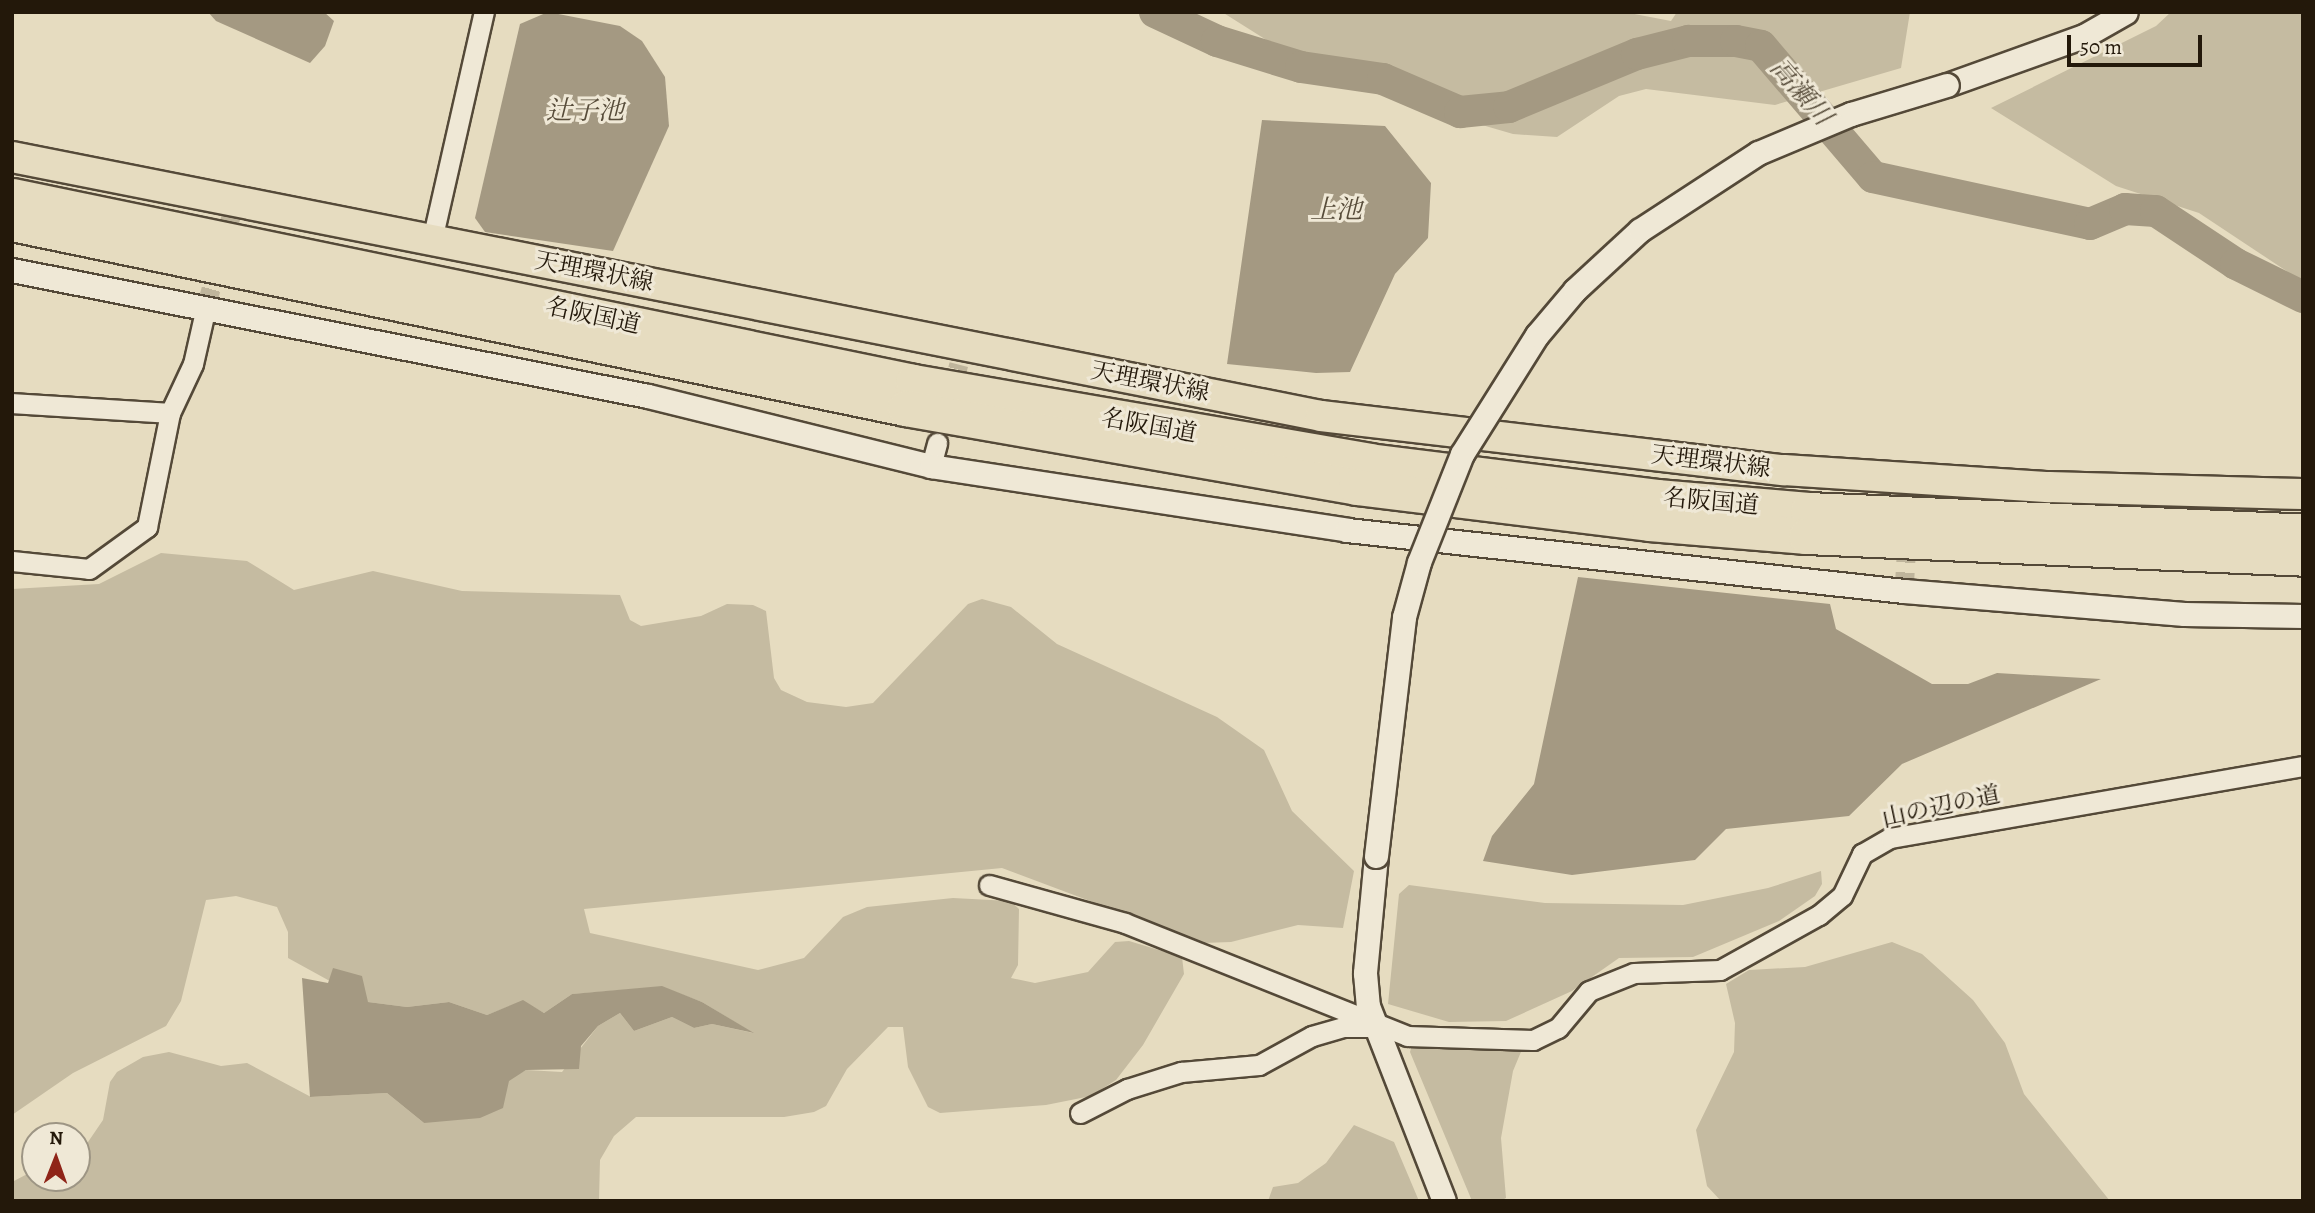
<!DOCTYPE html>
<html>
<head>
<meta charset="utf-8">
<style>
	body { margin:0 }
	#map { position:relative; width:2315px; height:1213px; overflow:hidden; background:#e6dcc0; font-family:Alegreya,"Noto Serif JP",serif }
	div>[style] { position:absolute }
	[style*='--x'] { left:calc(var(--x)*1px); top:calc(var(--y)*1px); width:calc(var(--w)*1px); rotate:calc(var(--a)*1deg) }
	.green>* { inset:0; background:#c5bba1 }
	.water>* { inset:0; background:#a49982 }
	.river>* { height:32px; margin:-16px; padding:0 16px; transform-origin:16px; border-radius:16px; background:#a49982 }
	.minor-tunnel>* { height:19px; margin-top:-9.5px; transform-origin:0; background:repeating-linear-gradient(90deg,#bfb59c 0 19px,transparent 0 29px) }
	.roads { filter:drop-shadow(2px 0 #544938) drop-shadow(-2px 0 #544938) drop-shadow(0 2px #544938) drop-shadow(0 -2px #544938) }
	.minor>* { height:19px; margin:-9.5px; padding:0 9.5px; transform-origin:9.5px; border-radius:9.5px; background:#efe8d6 }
	.tertiary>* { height:23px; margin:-11.5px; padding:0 11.5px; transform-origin:11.5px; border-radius:11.5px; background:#efe8d6 }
	.primary>* { height:30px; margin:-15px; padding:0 15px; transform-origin:15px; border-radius:15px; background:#e6dcc0 }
	.motorway>* { height:35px; margin:-17.5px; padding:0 17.5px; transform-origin:17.5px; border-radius:17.5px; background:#e6dcc0 }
	.bridges { filter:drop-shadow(2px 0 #544938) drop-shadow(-2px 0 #544938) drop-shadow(0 2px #544938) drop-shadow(0 -2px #544938) }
	.tertiary-bridge>* { height:23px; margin:-11.5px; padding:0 11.5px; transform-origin:11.5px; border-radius:11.5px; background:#efe8d6 }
	span { translate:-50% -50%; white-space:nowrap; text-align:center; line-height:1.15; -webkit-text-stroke:6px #efe8d6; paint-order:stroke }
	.street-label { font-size:24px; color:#23180a }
	.water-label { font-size:26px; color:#574c3a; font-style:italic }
	.frame { position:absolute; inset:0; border:14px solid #23180a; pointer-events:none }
	.north { position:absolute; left:21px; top:1122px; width:70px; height:70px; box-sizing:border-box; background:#efe8d6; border:2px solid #9d9584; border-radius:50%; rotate:1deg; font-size:19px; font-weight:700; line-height:28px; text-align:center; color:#23180a }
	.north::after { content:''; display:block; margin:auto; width:24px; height:32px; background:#8f2418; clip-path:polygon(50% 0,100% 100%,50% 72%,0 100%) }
	.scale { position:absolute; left:2067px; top:35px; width:135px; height:32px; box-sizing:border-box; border:4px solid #23180a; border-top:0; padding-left:9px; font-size:21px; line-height:24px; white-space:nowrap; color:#23180a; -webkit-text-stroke:5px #efe8d6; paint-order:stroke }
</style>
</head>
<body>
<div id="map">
	<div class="green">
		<div style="clip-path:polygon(1222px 12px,1624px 12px,1671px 21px,1677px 12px,1910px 12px,1901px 68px,1775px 105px,1646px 89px,1619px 96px,1557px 137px,1513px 134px,1465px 120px,1393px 82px,1298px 60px)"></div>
		<div style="clip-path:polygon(2171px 12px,2303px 12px,2303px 282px,2199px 213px,2116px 186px,1991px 108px,2156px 26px)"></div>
		<div style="clip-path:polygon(161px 553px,247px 561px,294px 590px,373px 571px,462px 591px,620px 595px,630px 620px,641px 626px,701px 616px,727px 604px,753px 605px,766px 611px,774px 678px,781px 690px,807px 702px,846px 707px,873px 703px,968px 604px,982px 599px,1011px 607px,1057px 644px,1217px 717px,1264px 750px,1292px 811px,1354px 871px,1343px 928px,1298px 925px,1231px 942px,1202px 943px,1002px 868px,584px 909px,590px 933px,758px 970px,804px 958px,843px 917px,867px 907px,953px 898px,1010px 901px,1019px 909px,1018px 965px,1011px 978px,1035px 983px,1088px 972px,1115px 942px,1129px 941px,1182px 957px,1184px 974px,1143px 1045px,1116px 1080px,1091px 1096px,1046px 1105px,940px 1113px,928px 1107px,908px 1067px,903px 1027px,888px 1027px,847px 1069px,826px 1106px,814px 1112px,784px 1117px,636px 1117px,614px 1136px,600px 1160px,599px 1201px,12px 1201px,12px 1182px,35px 1170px,35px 1178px,77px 1178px,77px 1148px,88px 1142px,103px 1120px,110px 1082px,117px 1072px,143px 1057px,169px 1052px,221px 1066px,247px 1063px,311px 1097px,387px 1093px,424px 1123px,526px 1070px,562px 1072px,598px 1026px,620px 1013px,634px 1031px,672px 1017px,694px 1028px,712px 1024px,753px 1033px,702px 1002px,662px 987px,572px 994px,544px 1013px,523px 1001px,487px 1015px,449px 1002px,407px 1007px,368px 1002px,288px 958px,288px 932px,277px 907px,236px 896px,206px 900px,181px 1001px,166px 1026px,73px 1073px,12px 1115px,12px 589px,99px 584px)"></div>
		<div style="clip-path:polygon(1821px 871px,1822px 884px,1815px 896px,1779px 921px,1693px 957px,1619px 958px,1572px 991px,1506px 1021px,1449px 1022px,1388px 1004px,1399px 894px,1409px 885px,1545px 903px,1683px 905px,1768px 888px)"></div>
		<div style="clip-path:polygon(1892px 942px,1922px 954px,1973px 1000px,2005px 1043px,2024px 1094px,2110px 1201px,1721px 1201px,1707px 1186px,1696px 1130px,1734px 1052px,1735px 1023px,1726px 984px,1749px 970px,1805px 967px)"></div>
		<div style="clip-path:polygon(1413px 1041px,1523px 1047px,1513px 1071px,1501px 1138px,1506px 1198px,1500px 1201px,1472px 1201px,1410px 1052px)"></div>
		<div style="clip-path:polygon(1354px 1125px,1394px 1142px,1419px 1201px,1268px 1201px,1273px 1187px,1298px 1183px,1326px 1163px)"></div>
	</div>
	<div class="water">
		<div style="clip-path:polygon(208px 12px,324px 12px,334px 21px,325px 46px,310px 63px,216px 21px)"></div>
		<div style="clip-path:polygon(548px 12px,620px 26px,642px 41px,665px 77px,669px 126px,613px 251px,485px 232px,475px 218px,520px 24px)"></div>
		<div style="clip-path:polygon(1262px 120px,1385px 126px,1431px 183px,1428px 238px,1395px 274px,1350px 372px,1316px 373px,1227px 364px)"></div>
		<div style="clip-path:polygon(1578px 577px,1830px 604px,1836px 629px,1932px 684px,1968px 684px,1997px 673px,2101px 679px,1902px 764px,1849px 816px,1726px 829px,1695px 860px,1572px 875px,1483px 861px,1492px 836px,1534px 784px)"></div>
		<div style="clip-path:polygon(333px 968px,362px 976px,368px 1002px,407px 1007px,449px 1002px,487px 1015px,523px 1000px,544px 1013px,572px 994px,662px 986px,702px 1002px,754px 1033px,712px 1024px,694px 1028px,672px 1017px,634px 1031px,620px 1013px,598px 1026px,581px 1046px,579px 1069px,526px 1070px,509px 1081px,503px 1108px,480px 1118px,424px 1123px,387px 1093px,310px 1097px,302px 978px,328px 983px)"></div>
	</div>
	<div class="river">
		<div style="--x:1155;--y:12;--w:68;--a:25.1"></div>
		<div style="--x:1217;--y:41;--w:88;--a:17.2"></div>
		<div style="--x:1301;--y:67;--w:83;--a:8.3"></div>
		<div style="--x:1383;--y:79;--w:84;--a:23.2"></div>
		<div style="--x:1460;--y:112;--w:49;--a:-5.8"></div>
		<div style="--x:1509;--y:107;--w:139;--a:-22.5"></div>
		<div style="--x:1637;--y:54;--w:53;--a:-14.3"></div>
		<div style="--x:1688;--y:41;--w:48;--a:0"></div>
		<div style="--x:1736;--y:41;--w:25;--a:11"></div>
		<div style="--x:1761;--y:46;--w:172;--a:49.5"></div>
		<div style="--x:1873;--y:177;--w:222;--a:12.2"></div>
		<div style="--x:2090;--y:224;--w:38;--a:-23"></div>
		<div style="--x:2125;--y:209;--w:31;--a:4"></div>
		<div style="--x:2156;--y:211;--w:96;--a:33.5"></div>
		<div style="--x:2236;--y:264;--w:75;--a:26.2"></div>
	</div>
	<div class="minor-tunnel">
		<div style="--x:206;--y:307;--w:109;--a:-74.6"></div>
		<div style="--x:950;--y:397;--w:34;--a:-75"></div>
		<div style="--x:1904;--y:591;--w:113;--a:-86.5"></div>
	</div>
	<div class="roads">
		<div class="minor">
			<div style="--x:432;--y:240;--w:234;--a:-77.2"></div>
			<div style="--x:12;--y:403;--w:158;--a:3.6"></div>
			<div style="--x:931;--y:466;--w:24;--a:-75"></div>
			<div style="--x:12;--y:561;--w:77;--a:5.9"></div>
			<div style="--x:89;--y:569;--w:72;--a:-35.9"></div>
			<div style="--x:147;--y:527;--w:116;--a:-78.6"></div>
			<div style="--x:170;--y:413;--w:54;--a:-64.9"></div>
			<div style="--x:193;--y:364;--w:58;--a:-77.2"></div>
			<div style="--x:989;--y:885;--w:141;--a:15.6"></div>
			<div style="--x:1125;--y:923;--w:304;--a:21.8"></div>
			<div style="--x:1407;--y:1036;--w:126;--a:1.8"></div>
			<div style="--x:1533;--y:1040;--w:28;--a:-26"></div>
			<div style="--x:1558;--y:1028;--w:48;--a:-50"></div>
			<div style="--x:1589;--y:991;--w:48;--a:-21.8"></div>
			<div style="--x:1634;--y:973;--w:86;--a:-2"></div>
			<div style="--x:1720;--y:970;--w:113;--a:-29.1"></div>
			<div style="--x:1819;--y:915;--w:30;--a:-40"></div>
			<div style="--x:1842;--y:896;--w:47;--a:-64.5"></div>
			<div style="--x:1862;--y:854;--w:32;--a:-30"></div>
			<div style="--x:1890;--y:838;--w:419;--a:-9.9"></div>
			<div style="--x:1080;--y:1113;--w:53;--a:-27.1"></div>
			<div style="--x:1127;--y:1089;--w:57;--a:-17.5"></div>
			<div style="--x:1181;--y:1072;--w:78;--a:-5.1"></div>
			<div style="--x:1259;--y:1065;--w:60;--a:-28.7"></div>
			<div style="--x:1312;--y:1036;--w:32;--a:-16"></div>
			<div style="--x:1343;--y:1027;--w:25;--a:0"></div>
		</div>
		<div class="tertiary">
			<div style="--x:1947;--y:85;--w:145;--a:-19.7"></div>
			<div style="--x:2084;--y:36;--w:48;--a:-29.7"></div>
			<div style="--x:12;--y:270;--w:648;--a:11.21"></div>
			<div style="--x:648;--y:396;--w:292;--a:13.9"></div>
			<div style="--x:931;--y:466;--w:421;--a:8.7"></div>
			<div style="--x:1347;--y:530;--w:560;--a:6.25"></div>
			<div style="--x:1904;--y:591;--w:281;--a:4.7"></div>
			<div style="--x:2184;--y:614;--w:119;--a:1"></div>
			<div style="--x:1376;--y:856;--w:118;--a:95.4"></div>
			<div style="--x:1365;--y:973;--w:33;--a:85"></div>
			<div style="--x:1368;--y:1006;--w:209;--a:68.7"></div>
		</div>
		<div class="primary">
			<div style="--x:12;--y:157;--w:1334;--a:11.19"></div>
			<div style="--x:1321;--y:416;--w:466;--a:6.7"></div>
			<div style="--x:1784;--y:470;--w:266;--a:3.7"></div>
			<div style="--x:2049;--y:487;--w:254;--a:1.6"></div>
		</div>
		<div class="motorway">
			<div style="--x:12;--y:196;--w:920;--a:11.66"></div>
			<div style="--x:913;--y:382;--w:463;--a:9.8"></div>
			<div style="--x:1369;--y:461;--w:290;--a:7.1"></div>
			<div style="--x:1657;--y:497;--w:152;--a:4.9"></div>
			<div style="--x:1808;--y:510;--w:495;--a:2.5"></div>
			<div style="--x:12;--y:223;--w:912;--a:11.7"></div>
			<div style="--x:905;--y:408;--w:458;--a:9.9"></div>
			<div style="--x:1356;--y:487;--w:295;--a:7"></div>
			<div style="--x:1649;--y:523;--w:158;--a:4.7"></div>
			<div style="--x:1806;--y:536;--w:497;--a:2.5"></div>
		</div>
	</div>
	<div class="bridges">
		<div class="tertiary-bridge">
			<div style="--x:1376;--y:856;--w:241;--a:-83.3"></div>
			<div style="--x:1404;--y:617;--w:57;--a:-74.7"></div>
			<div style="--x:1419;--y:562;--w:116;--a:-68.3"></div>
			<div style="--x:1462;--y:454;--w:141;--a:-57.8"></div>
			<div style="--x:1537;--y:335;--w:59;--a:-49.8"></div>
			<div style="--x:1575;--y:290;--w:88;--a:-42.7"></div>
			<div style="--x:1640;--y:230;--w:141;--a:-33.1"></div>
			<div style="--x:1758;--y:153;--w:101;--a:-22.8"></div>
			<div style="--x:1851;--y:114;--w:100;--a:-16.8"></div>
		</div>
	</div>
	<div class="street-label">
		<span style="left:594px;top:272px;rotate:11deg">天理環状線</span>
		<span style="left:593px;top:316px;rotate:12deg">名阪国道</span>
		<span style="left:1150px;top:382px;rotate:11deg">天理環状線</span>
		<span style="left:1149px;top:426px;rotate:10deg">名阪国道</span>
		<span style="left:1711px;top:462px;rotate:7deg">天理環状線</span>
		<span style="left:1711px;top:502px;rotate:5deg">名阪国道</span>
		<span style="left:1941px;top:807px;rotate:-12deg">山の辺の道</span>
	</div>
	<div class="water-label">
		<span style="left:1801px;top:92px;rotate:49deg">高瀬川</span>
		<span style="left:585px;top:111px">辻子池</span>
		<span style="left:1336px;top:210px">上池</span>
	</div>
	<div class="frame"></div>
	<div class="north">N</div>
	<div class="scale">50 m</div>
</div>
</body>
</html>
